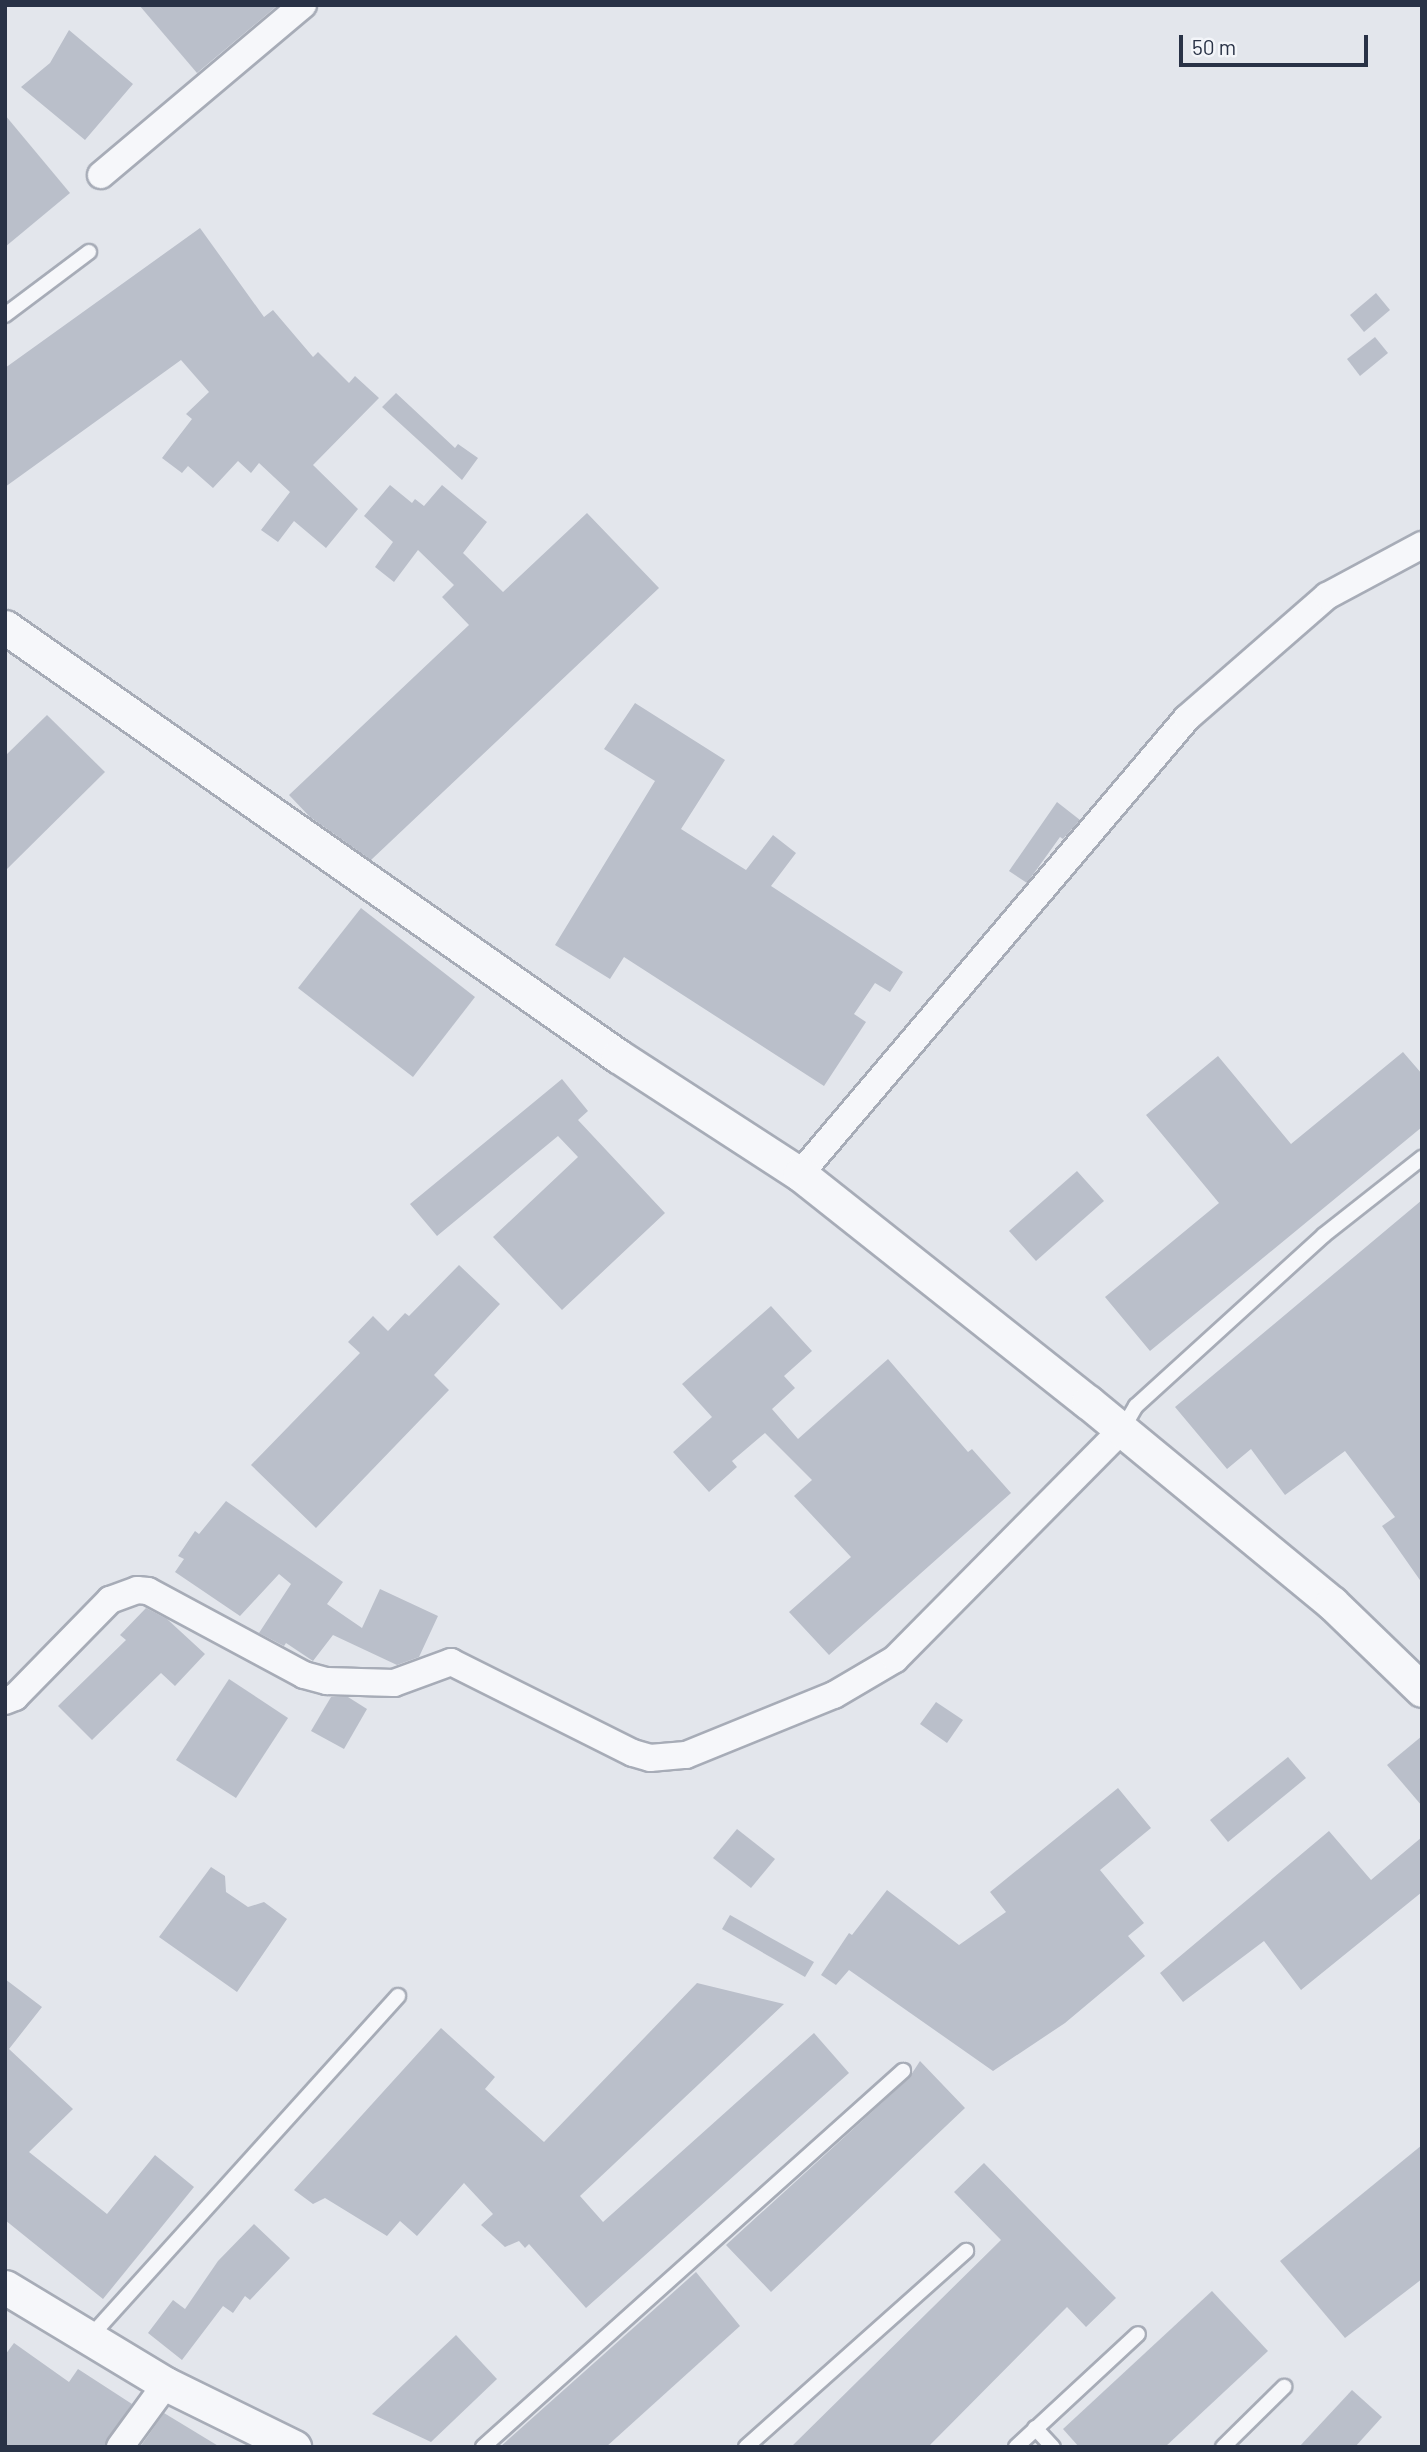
<!DOCTYPE html>
<html>
<head>
<meta charset="utf-8">
<style>
	body { margin:0 }
	#map { position:relative; width:1427px; height:2452px; overflow:hidden; background:#e3e6ec; font-family:Barlow,sans-serif }
	div>[style] { position:absolute }
	[style*='--x'] { left:calc(var(--x)*1px); top:calc(var(--y)*1px); width:calc(var(--w)*1px); rotate:calc(var(--a)*1deg) }
	.building>* { inset:0; background:#babfca }
	.roads { filter:drop-shadow(2px 0 #a7acb7) drop-shadow(-2px 0 #a7acb7) drop-shadow(0 2px #a7acb7) drop-shadow(0 -2px #a7acb7) }
	.service>* { height:14px; margin:-7px; padding:0 7px; transform-origin:7px; border-radius:7px; background:#f6f7fa }
	.minor>* { height:26px; margin:-13px; padding:0 13px; transform-origin:13px; border-radius:13px; background:#f6f7fa }
	.tertiary>* { height:33px; margin:-16.5px; padding:0 16.5px; transform-origin:16.5px; border-radius:16.5px; background:#f6f7fa }
	span { translate:-50% -50%; white-space:nowrap; text-align:center; line-height:1.15; -webkit-text-stroke:6px #f3f5f9; paint-order:stroke }
	.frame { position:absolute; inset:0; border:7px solid #293246; pointer-events:none }
	.scale { position:absolute; left:1179px; top:35px; width:189px; height:32px; box-sizing:border-box; border:4px solid #293246; border-top:0; padding-left:9px; font-size:21px; line-height:24px; white-space:nowrap; color:#293246; -webkit-text-stroke:5px #f3f5f9; paint-order:stroke }
</style>
</head>
<body>
<div id="map">
	<div class="building">
		<div style="clip-path:polygon(139px 5px,278px 5px,197px 73px)"></div>
		<div style="clip-path:polygon(69px 30px,133px 84px,85px 140px,21px 87px,50px 63px)"></div>
		<div style="clip-path:polygon(5px 115px,70px 193px,5px 247px)"></div>
		<div style="clip-path:polygon(200px 228px,264px 317px,273px 310px,313px 357px,318px 352px,349px 383px,355px 376px,379px 398px,313px 465px,358px 509px,326px 548px,294px 521px,278px 542px,261px 530px,290px 492px,259px 463px,251px 473px,238px 461px,213px 488px,188px 466px,182px 473px,162px 458px,192px 419px,186px 414px,209px 392px,181px 360px,5px 487px,5px 368px)"></div>
		<div style="clip-path:polygon(1376px 293px,1390px 310px,1364px 332px,1350px 315px)"></div>
		<div style="clip-path:polygon(1375px 337px,1388px 353px,1360px 376px,1347px 359px)"></div>
		<div style="clip-path:polygon(396px 393px,455px 448px,458px 444px,478px 458px,462px 480px,382px 407px)"></div>
		<div style="clip-path:polygon(390px 485px,412px 503px,415px 499px,424px 506px,442px 485px,487px 522px,463px 553px,503px 592px,587px 513px,659px 588px,371px 860px,310px 817px,289px 795px,469px 625px,442px 597px,454px 585px,418px 550px,394px 582px,375px 567px,393px 542px,364px 516px)"></div>
		<div style="clip-path:polygon(635px 703px,725px 760px,681px 829px,746px 870px,773px 835px,796px 853px,771px 886px,903px 972px,890px 992px,875px 983px,854px 1014px,866px 1022px,824px 1086px,624px 957px,610px 979px,555px 945px,655px 781px,604px 749px)"></div>
		<div style="clip-path:polygon(47px 715px,105px 772px,5px 871px,5px 756px)"></div>
		<div style="clip-path:polygon(1057px 802px,1080px 820px,1063px 839px,1060px 837px,1027px 883px,1009px 871px)"></div>
		<div style="clip-path:polygon(361px 908px,475px 997px,413px 1077px,298px 988px)"></div>
		<div style="clip-path:polygon(1403px 1052px,1422px 1074px,1422px 1127px,1150px 1351px,1105px 1297px,1219px 1203px,1146px 1115px,1218px 1056px,1291px 1144px)"></div>
		<div style="clip-path:polygon(562px 1079px,588px 1111px,578px 1120px,665px 1213px,562px 1310px,493px 1237px,578px 1157px,558px 1136px,437px 1236px,410px 1204px)"></div>
		<div style="clip-path:polygon(1077px 1171px,1104px 1201px,1036px 1261px,1009px 1231px)"></div>
		<div style="clip-path:polygon(1422px 1200px,1422px 1583px,1382px 1526px,1395px 1517px,1345px 1451px,1285px 1495px,1251px 1449px,1227px 1469px,1175px 1407px)"></div>
		<div style="clip-path:polygon(459px 1265px,500px 1304px,434px 1375px,449px 1390px,316px 1528px,251px 1465px,360px 1353px,348px 1342px,373px 1316px,388px 1331px,405px 1313px,409px 1316px)"></div>
		<div style="clip-path:polygon(771px 1306px,812px 1351px,784px 1376px,795px 1388px,772px 1409px,798px 1439px,888px 1359px,968px 1452px,972px 1449px,1011px 1493px,829px 1655px,789px 1612px,851px 1557px,794px 1496px,812px 1480px,765px 1433px,732px 1461px,737px 1467px,709px 1492px,673px 1452px,712px 1417px,682px 1384px)"></div>
		<div style="clip-path:polygon(226px 1501px,343px 1582px,327px 1604px,362px 1628px,380px 1589px,438px 1616px,419px 1657px,397px 1665px,333px 1635px,313px 1661px,286px 1643px,284px 1646px,259px 1633px,291px 1584px,279px 1574px,240px 1616px,175px 1572px,184px 1559px,178px 1556px,195px 1531px,199px 1534px)"></div>
		<div style="clip-path:polygon(146px 1608px,167px 1619px,205px 1654px,175px 1686px,161px 1673px,92px 1740px,58px 1706px,126px 1640px,120px 1635px)"></div>
		<div style="clip-path:polygon(229px 1679px,288px 1718px,236px 1798px,176px 1760px)"></div>
		<div style="clip-path:polygon(331px 1697px,348px 1697px,367px 1709px,344px 1749px,311px 1731px)"></div>
		<div style="clip-path:polygon(936px 1702px,963px 1720px,947px 1743px,920px 1724px)"></div>
		<div style="clip-path:polygon(1422px 1736px,1422px 1806px,1387px 1765px)"></div>
		<div style="clip-path:polygon(1288px 1757px,1306px 1778px,1228px 1842px,1210px 1820px)"></div>
		<div style="clip-path:polygon(1118px 1788px,1151px 1828px,1100px 1870px,1144px 1923px,1128px 1936px,1145px 1956px,1065px 2023px,993px 2071px,849px 1970px,836px 1985px,821px 1975px,849px 1933px,852px 1935px,887px 1890px,959px 1945px,1006px 1912px,990px 1892px)"></div>
		<div style="clip-path:polygon(737px 1829px,775px 1859px,751px 1888px,713px 1858px)"></div>
		<div style="clip-path:polygon(1329px 1831px,1371px 1880px,1422px 1837px,1422px 1892px,1301px 1990px,1264px 1941px,1183px 2002px,1160px 1973px)"></div>
		<div style="clip-path:polygon(211px 1867px,225px 1876px,226px 1892px,248px 1907px,264px 1902px,287px 1919px,237px 1992px,159px 1937px)"></div>
		<div style="clip-path:polygon(730px 1915px,814px 1962px,805px 1977px,722px 1929px)"></div>
		<div style="clip-path:polygon(5px 1979px,42px 2007px,9px 2049px,73px 2109px,29px 2152px,107px 2214px,155px 2155px,194px 2187px,103px 2299px,5px 2220px)"></div>
		<div style="clip-path:polygon(697px 1983px,784px 2004px,580px 2196px,603px 2222px,814px 2033px,849px 2073px,586px 2308px,529px 2244px,525px 2248px,519px 2241px,505px 2247px,481px 2225px,493px 2214px,464px 2183px,417px 2236px,400px 2221px,387px 2236px,325px 2198px,313px 2204px,294px 2190px,441px 2028px,495px 2077px,485px 2089px,544px 2142px)"></div>
		<div style="clip-path:polygon(920px 2061px,965px 2108px,771px 2292px,726px 2245px,909px 2078px)"></div>
		<div style="clip-path:polygon(1422px 2145px,1422px 2279px,1345px 2338px,1280px 2261px)"></div>
		<div style="clip-path:polygon(984px 2163px,1116px 2298px,1086px 2327px,1067px 2307px,928px 2447px,791px 2447px,1001px 2240px,954px 2192px)"></div>
		<div style="clip-path:polygon(254px 2224px,290px 2258px,250px 2300px,245px 2296px,233px 2313px,223px 2306px,182px 2360px,148px 2333px,173px 2300px,185px 2309px,218px 2261px)"></div>
		<div style="clip-path:polygon(696px 2272px,740px 2326px,606px 2447px,500px 2447px)"></div>
		<div style="clip-path:polygon(1212px 2291px,1268px 2351px,1165px 2447px,1079px 2447px,1063px 2429px)"></div>
		<div style="clip-path:polygon(456px 2335px,497px 2379px,431px 2442px,372px 2414px)"></div>
		<div style="clip-path:polygon(14px 2343px,69px 2382px,78px 2369px,132px 2404px,104px 2447px,5px 2447px,5px 2355px)"></div>
		<div style="clip-path:polygon(1352px 2390px,1382px 2417px,1355px 2447px,1299px 2447px)"></div>
		<div style="clip-path:polygon(164px 2413px,220px 2447px,140px 2447px)"></div>
	</div>
	<div class="roads">
		<div class="service">
			<div style="--x:5;--y:315;--w:105;--a:-36.9"></div>
			<div style="--x:1122;--y:1430;--w:28;--a:-60"></div>
			<div style="--x:1136;--y:1406;--w:254;--a:-42.3"></div>
			<div style="--x:1324;--y:1235;--w:125;--a:-38.2"></div>
			<div style="--x:89;--y:2338;--w:461;--a:-47.9"></div>
			<div style="--x:1035;--y:2428;--w:26;--a:47"></div>
			<div style="--x:483;--y:2447;--w:564;--a:-41.84"></div>
			<div style="--x:746;--y:2447;--w:295;--a:-41.7"></div>
			<div style="--x:1016;--y:2447;--w:166;--a:-42.8"></div>
			<div style="--x:1223;--y:2447;--w:86;--a:-44.5"></div>
		</div>
		<div class="minor">
			<div style="--x:101;--y:175;--w:264;--a:-40.1"></div>
			<div style="--x:800;--y:1174;--w:598;--a:-49.68"></div>
			<div style="--x:1187;--y:718;--w:186;--a:-41.1"></div>
			<div style="--x:1327;--y:596;--w:108;--a:-28.2"></div>
			<div style="--x:5;--y:1701;--w:11;--a:-22"></div>
			<div style="--x:15;--y:1697;--w:136;--a:-45.6"></div>
			<div style="--x:110;--y:1600;--w:29;--a:-20"></div>
			<div style="--x:137;--y:1590;--w:11;--a:5"></div>
			<div style="--x:148;--y:1591;--w:177;--a:28.3"></div>
			<div style="--x:304;--y:1675;--w:24;--a:15"></div>
			<div style="--x:327;--y:1681;--w:67;--a:1.7"></div>
			<div style="--x:394;--y:1683;--w:61;--a:-20.2"></div>
			<div style="--x:451;--y:1662;--w:203;--a:26.6"></div>
			<div style="--x:633;--y:1753;--w:18;--a:16"></div>
			<div style="--x:650;--y:1758;--w:36;--a:-5"></div>
			<div style="--x:686;--y:1755;--w:160;--a:-22.1"></div>
			<div style="--x:834;--y:1695;--w:71;--a:-30.5"></div>
			<div style="--x:895;--y:1659;--w:322;--a:-45.3"></div>
			<div style="--x:120;--y:2447;--w:78;--a:-53.9"></div>
		</div>
		<div class="tertiary">
			<div style="--x:5;--y:627;--w:748;--a:34.99"></div>
			<div style="--x:618;--y:1056;--w:217;--a:33"></div>
			<div style="--x:800;--y:1174;--w:367;--a:38.4"></div>
			<div style="--x:1088;--y:1402;--w:316;--a:39.5"></div>
			<div style="--x:1332;--y:1603;--w:125;--a:44"></div>
			<div style="--x:5;--y:2287;--w:188;--a:31.1"></div>
			<div style="--x:166;--y:2384;--w:143;--a:26.2"></div>
		</div>
	</div>
	<div class="frame"></div>
	<div class="scale">50 m</div>
</div>
</body>
</html>
